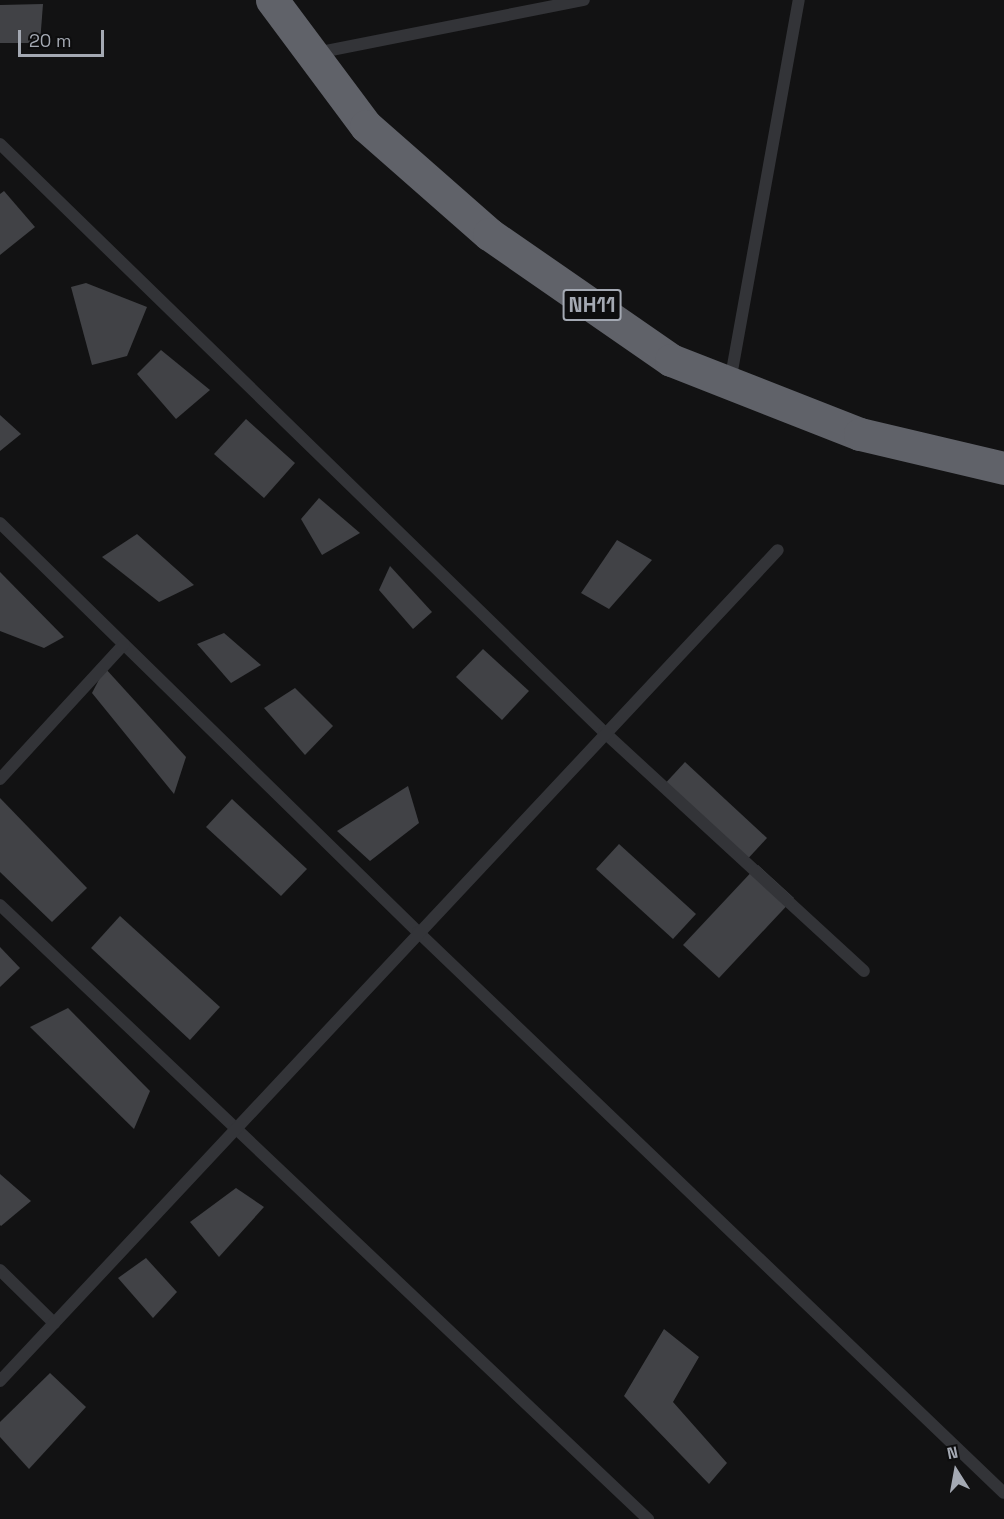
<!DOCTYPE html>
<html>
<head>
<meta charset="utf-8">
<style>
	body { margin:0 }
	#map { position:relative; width:1004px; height:1519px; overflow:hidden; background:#121213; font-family:"Space Grotesk",sans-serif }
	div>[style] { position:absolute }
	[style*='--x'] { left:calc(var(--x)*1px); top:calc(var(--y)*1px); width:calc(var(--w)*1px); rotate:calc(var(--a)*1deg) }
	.building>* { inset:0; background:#414246 }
	.lane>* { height:12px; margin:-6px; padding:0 6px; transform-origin:6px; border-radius:6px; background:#333438 }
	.highway>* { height:33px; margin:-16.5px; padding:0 16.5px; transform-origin:16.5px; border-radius:16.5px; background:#606269 }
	span { translate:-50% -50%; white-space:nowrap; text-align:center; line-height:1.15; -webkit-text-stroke:6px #0d0d0e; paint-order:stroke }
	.shield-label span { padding:2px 4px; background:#0d0d0e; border:2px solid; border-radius:4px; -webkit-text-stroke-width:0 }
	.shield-label { font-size:21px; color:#a4a9b3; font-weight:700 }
	.north { position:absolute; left:926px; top:1441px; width:60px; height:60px; -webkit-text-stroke:4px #0d0d0e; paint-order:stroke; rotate:349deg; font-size:16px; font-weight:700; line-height:24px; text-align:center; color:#a4a9b3 }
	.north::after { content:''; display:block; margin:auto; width:21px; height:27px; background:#a4a9b3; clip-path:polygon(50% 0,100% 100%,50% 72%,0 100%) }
	.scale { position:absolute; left:18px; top:30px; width:86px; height:27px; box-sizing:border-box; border:3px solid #a4a9b3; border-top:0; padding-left:8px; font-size:18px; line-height:21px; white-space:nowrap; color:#a4a9b3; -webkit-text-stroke:4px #0d0d0e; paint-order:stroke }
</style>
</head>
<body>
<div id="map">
	<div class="building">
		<div style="clip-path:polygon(43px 4px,40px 43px,0 43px,0 5px)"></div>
		<div style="clip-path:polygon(4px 191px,35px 227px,0 255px,0 194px)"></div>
		<div style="clip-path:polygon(86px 283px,147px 307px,127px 356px,92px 365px,71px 287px)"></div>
		<div style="clip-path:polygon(161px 350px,210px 390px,176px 419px,137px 374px)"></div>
		<div style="clip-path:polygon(0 415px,21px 434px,0 451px)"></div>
		<div style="clip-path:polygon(246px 419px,295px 463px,264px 498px,214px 454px)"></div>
		<div style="clip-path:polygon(319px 498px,360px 533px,322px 555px,301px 519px)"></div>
		<div style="clip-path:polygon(137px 534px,194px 585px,159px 602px,102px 557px)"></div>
		<div style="clip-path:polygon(617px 540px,652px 560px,609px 609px,581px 593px)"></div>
		<div style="clip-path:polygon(390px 566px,432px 612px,413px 629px,379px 590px)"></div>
		<div style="clip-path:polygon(0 572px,64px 637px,44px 648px,0 631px)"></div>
		<div style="clip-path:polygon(224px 633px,261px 665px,231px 683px,197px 644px)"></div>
		<div style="clip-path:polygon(483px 649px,529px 691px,502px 720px,456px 677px)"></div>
		<div style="clip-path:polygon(105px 668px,186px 757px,174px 794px,92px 693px)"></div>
		<div style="clip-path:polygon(295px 688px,333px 726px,305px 755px,264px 708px)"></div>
		<div style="clip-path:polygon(685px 762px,767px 838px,743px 864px,661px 788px)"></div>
		<div style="clip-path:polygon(408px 786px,419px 823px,370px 861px,337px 831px)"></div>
		<div style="clip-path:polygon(0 798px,87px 888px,52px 922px,0 872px)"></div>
		<div style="clip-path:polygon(232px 799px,307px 869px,281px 896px,206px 827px)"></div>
		<div style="clip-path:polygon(619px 844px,696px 914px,673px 939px,596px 869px)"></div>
		<div style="clip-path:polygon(758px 865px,794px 898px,719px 978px,683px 945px)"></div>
		<div style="clip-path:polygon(120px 916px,220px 1007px,190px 1040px,91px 948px)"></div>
		<div style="clip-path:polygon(0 947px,20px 968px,0 987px)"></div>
		<div style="clip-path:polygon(68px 1008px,150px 1091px,134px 1129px,30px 1027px)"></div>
		<div style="clip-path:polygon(0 1174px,31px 1201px,1px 1226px,0 1225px)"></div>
		<div style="clip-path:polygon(236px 1188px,264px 1207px,219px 1257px,190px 1222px)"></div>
		<div style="clip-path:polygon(146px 1258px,177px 1292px,153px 1318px,118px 1278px)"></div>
		<div style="clip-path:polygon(664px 1329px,699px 1357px,673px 1402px,727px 1463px,709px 1484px,624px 1396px)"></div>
		<div style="clip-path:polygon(50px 1373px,86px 1407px,29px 1469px,0 1437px,0 1422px)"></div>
	</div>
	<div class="lane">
		<div style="--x:316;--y:53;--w:273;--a:-11.2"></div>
		<div style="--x:0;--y:144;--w:843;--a:44.23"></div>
		<div style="--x:604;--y:732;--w:353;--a:42.6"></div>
		<div style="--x:730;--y:382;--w:388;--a:-79.8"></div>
		<div style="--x:0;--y:523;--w:585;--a:44.38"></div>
		<div style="--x:418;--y:932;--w:811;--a:43.75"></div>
		<div style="--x:0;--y:779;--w:183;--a:-47.4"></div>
		<div style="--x:0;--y:905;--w:893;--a:43.46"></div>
		<div style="--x:0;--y:1270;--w:76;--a:44.5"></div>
		<div style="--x:0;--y:1381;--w:1138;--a:-46.89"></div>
	</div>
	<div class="highway">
		<div style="--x:272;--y:0;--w:157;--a:53.3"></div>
		<div style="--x:366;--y:126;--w:164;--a:41.3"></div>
		<div style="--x:489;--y:234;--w:221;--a:34.7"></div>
		<div style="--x:671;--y:360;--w:203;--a:21.4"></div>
		<div style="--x:860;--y:434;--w:148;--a:13.3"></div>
	</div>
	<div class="shield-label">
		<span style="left:592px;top:305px">NH11</span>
	</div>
	<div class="north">N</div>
	<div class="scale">20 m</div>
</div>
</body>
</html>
